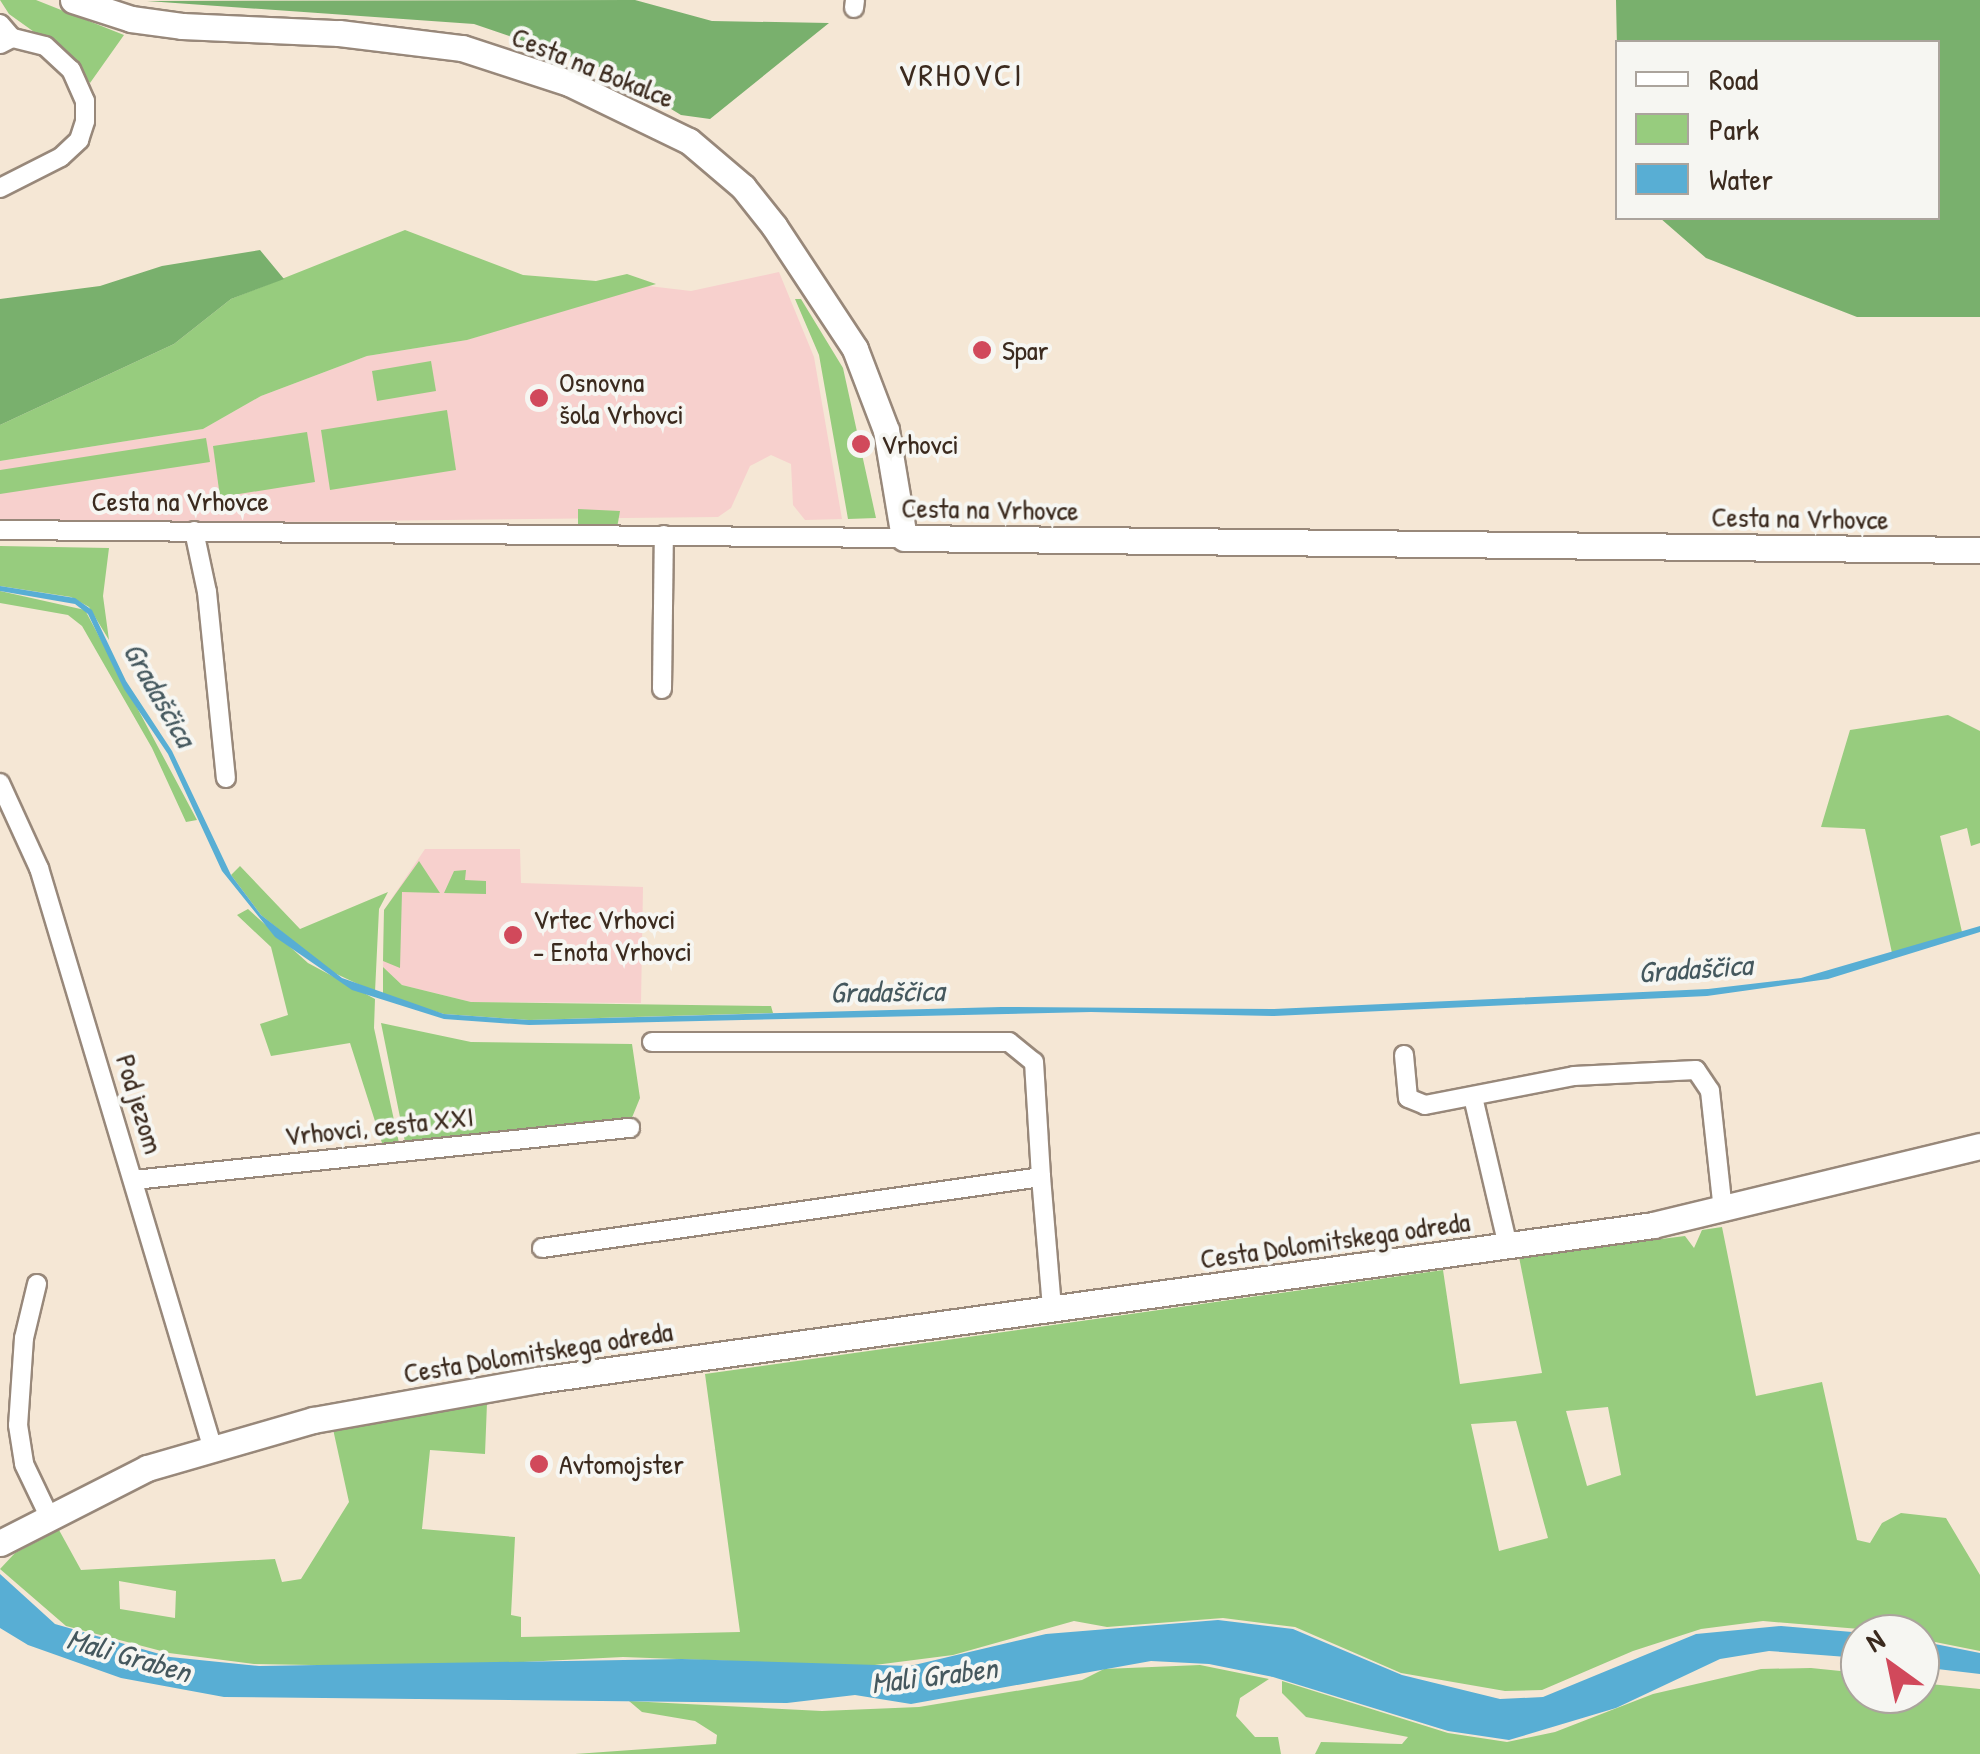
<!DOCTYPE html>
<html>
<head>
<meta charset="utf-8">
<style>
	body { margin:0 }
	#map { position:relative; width:1980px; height:1754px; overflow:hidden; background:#f5e7d5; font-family:"Patrick Hand",sans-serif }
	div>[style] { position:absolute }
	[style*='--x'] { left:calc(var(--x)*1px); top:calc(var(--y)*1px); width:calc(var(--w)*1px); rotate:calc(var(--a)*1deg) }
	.built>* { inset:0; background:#f7d0cd }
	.green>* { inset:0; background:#97cc7e }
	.forest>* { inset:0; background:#79b06d }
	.water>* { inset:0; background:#58aed4 }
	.roads { filter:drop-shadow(2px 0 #98887a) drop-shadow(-2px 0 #98887a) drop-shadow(0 2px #98887a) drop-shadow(0 -2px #98887a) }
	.street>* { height:18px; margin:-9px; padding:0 9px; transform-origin:9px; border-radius:9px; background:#fff }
	.secondary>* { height:25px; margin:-12.5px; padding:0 12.5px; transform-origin:12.5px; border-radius:12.5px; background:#fff }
	.dots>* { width:28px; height:28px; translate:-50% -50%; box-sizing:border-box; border:5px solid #f6f6f2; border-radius:50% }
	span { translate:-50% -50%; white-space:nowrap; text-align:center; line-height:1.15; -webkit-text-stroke:8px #f6f6f2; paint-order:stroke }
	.street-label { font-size:28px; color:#3b2a1e }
	.poi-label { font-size:28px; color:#3b2a1e }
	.left { translate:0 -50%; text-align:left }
	.water-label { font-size:30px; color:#45585e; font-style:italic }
	.quarter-label { font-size:32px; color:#3b2a1e; letter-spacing:2.5px }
	.legend { position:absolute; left:1615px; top:40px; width:325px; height:180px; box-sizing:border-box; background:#f6f6f2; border:2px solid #aba49d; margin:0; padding:12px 18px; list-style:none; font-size:30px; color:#3b2a1e }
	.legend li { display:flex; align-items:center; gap:20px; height:50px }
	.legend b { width:50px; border:2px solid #aba49d }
	.north { position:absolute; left:1840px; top:1614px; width:100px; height:100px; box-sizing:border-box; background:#f6f6f2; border:2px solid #aba49d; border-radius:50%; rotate:327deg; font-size:28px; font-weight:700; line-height:40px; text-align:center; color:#3b2a1e }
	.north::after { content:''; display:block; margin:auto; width:35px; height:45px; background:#d1495b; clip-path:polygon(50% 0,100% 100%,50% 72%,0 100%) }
</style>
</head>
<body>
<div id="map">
	<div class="built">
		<div style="clip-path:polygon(779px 272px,814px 357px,842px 519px,805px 520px,793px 505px,791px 464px,771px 455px,750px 466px,731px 508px,718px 517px,0 525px,0 461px,203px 429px,261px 396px,367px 356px,467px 340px,640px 285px,691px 291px)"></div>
		<div style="clip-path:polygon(425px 849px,520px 849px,521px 883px,643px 887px,641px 1003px,471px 1002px,402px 985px,383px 967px,384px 910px)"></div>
	</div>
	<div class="green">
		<div style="clip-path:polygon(0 0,36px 0,124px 35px,90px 83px,72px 59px,9px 14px)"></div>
		<div style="clip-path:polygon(405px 230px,523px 275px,596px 281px,627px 274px,656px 284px,467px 340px,367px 356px,261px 396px,203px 429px,0 461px,0 425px,174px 344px,231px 299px)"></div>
		<div style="clip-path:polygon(801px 299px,843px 368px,876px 518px,848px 519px,819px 355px,795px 299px)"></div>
		<div style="clip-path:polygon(431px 361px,436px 391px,377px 401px,372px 371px)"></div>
		<div style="clip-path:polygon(447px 410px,456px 470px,330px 490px,321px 430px)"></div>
		<div style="clip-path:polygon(307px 432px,315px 482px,220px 497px,213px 446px)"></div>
		<div style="clip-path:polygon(206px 438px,210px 462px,0 494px,0 470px)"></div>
		<div style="clip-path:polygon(578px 509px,620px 511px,617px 528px,578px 528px)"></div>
		<div style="clip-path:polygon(0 546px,109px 548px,103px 596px,109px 640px,89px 607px,71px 597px,0 586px)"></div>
		<div style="clip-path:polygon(0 591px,85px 610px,197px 820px,186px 822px,152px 748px,82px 626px,68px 615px,0 603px)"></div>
		<div style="clip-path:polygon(1948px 715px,1980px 731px,1980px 843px,1971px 846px,1967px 828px,1940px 836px,1962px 932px,1892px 953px,1865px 829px,1821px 827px,1850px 730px)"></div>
		<div style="clip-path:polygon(419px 861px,440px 893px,402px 892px,400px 968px,383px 961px,384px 910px)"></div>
		<div style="clip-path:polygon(240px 866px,300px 929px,388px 892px,379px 909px,375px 992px,330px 971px,261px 915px,231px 875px)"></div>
		<div style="clip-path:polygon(466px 870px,465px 880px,486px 881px,486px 894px,444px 893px,454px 871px)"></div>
		<div style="clip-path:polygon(248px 909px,308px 963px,375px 999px,374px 1028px,399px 1143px,382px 1143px,350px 1043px,271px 1056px,260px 1024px,288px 1015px,271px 947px,237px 915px)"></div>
		<div style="clip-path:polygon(383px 967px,402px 985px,471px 1002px,771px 1006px,773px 1013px,529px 1020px,444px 1014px,383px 996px)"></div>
		<div style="clip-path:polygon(381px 1023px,471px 1042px,632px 1044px,640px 1098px,631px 1120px,405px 1142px)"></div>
		<div style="clip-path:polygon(evenodd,1722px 1227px,1756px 1396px,1822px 1382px,1857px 1540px,1870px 1543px,1882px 1523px,1901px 1513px,1946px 1518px,1980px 1575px,1980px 1651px,1920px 1639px,1920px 1634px,1763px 1621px,1701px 1629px,1633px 1651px,1542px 1690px,1505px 1691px,1401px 1673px,1295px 1627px,1223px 1618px,1107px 1627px,1074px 1621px,953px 1655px,867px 1666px,623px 1657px,426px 1667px,254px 1664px,169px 1653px,66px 1626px,0 1569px,15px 1553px,59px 1530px,81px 1570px,275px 1559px,282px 1582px,301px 1579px,349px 1502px,333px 1429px,487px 1403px,485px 1454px,430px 1450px,422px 1529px,515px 1537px,511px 1615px,521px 1617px,521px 1637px,740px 1632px,705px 1374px,1443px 1270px,1460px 1384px,1542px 1373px,1519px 1257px,1685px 1236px,1694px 1248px,1702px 1230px,1722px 1227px,1608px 1407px,1621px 1475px,1587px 1486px,1566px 1411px,1608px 1407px,1722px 1227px,1516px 1421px,1548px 1538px,1499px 1551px,1471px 1424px,1516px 1421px,1722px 1227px,119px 1581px,176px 1591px,175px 1618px,120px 1609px,119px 1581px)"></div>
		<div style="clip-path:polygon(1200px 1665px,1269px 1679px,1240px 1698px,1236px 1716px,1255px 1737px,1278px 1737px,1281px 1754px,575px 1754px,716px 1744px,717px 1735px,695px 1721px,642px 1712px,629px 1701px,822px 1711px,919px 1707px,1082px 1680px,1104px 1669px)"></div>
		<div style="clip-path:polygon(1811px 1668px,1860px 1673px,1860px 1694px,1920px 1694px,1920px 1683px,1980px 1689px,1980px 1754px,1315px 1754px,1321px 1742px,1402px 1744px,1408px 1737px,1306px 1717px,1282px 1693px,1282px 1681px,1448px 1733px,1507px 1742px,1555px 1732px,1653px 1694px,1761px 1669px)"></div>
	</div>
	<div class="forest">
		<div style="clip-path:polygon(635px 0,712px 21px,829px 23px,710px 119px,681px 115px,605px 69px,474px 24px,147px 1px)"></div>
		<div style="clip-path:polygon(1616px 0,1980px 0,1980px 317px,1857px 317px,1706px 258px,1660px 218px,1938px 218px,1938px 42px,1618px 42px,1617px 48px)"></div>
		<div style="clip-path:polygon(260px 250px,284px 279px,231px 299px,174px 344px,0 425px,0 299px,100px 286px,162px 266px)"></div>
	</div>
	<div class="water">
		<div style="clip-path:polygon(0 586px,75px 598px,92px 610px,126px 681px,172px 751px,231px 875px,261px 915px,342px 978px,444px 1014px,529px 1020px,1001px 1007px,1274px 1009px,1708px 989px,1801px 978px,1980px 926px,1980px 932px,1828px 979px,1707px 996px,1274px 1016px,1091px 1012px,529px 1025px,444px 1019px,352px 990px,275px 937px,222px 871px,168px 754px,124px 689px,88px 614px,75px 604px,0 591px)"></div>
		<div style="clip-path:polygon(0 1574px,55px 1624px,170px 1657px,259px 1666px,682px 1659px,910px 1666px,1046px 1634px,1218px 1620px,1293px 1629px,1402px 1675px,1500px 1699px,1543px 1697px,1696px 1634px,1781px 1626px,1876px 1634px,1860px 1634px,1860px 1658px,1769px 1651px,1720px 1659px,1616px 1708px,1509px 1740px,1448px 1731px,1273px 1677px,1209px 1664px,1151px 1661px,911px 1704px,855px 1695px,787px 1703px,224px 1697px,121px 1678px,28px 1645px,0 1628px)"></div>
		<div style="clip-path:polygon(1920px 1641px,1980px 1653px,1980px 1674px,1920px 1667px)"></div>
	</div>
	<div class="roads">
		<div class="street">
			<div style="--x:854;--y:8;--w:8;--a:-83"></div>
			<div style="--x:0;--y:24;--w:18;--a:49"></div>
			<div style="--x:12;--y:38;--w:13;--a:153"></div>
			<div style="--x:0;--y:188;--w:68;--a:-26.9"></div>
			<div style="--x:61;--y:157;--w:25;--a:-43"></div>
			<div style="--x:79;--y:140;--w:20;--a:-72"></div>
			<div style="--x:85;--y:121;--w:20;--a:-90"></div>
			<div style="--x:85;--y:101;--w:34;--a:-114"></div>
			<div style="--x:71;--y:70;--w:35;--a:-137"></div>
			<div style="--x:45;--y:46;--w:34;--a:-166"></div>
			<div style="--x:0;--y:530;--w:904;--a:0.51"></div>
			<div style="--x:194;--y:531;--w:62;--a:78"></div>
			<div style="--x:207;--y:592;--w:187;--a:84.2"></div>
			<div style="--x:662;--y:689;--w:154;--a:-89.3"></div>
			<div style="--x:0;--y:783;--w:94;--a:65.4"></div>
			<div style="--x:39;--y:868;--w:603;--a:73.34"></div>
			<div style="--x:652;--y:1042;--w:357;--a:0"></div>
			<div style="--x:1009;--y:1042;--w:32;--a:39"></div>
			<div style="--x:1034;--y:1062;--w:115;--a:86.5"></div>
			<div style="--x:1404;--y:1055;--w:43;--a:84.7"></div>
			<div style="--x:1408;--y:1098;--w:18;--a:22"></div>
			<div style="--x:1425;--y:1105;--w:152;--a:-11"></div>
			<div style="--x:1574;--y:1076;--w:122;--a:-2.8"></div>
			<div style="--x:1696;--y:1070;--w:25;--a:56"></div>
			<div style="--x:1710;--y:1091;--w:120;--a:83.8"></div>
			<div style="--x:1473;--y:1097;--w:153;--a:76.8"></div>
			<div style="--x:134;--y:1180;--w:499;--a:-6"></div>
			<div style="--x:542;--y:1248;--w:504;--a:-8.1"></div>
			<div style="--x:1041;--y:1177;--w:132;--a:85.2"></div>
			<div style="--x:37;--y:1284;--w:56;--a:103.5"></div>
			<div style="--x:24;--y:1338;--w:87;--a:93.9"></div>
			<div style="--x:18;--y:1425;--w:39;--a:81"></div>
			<div style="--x:24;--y:1464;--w:55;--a:64.4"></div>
		</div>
		<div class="secondary">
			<div style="--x:73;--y:0;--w:61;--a:18.1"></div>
			<div style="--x:131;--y:19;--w:51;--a:7.8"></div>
			<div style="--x:182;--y:26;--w:157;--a:2.6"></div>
			<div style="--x:339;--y:33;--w:124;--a:7"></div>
			<div style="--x:462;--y:48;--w:113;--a:18.1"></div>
			<div style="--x:569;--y:83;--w:133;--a:25.8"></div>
			<div style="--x:689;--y:141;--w:71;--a:40.4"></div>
			<div style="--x:743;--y:187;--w:50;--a:51.5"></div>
			<div style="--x:774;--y:226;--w:147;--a:56.6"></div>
			<div style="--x:855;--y:349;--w:87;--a:69.1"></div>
			<div style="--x:886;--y:430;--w:109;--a:80.5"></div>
			<div style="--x:904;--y:538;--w:1076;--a:0.64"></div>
			<div style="--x:0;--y:1543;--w:165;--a:-27"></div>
			<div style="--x:147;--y:1468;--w:173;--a:-16.1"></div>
			<div style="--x:313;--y:1420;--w:229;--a:-10.1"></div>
			<div style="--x:538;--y:1380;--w:1126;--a:-7.91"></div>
			<div style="--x:1653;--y:1225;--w:336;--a:-13.6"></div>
		</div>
	</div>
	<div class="dots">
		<div style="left:982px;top:350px;background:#d1495b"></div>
		<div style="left:539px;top:398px;background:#d1495b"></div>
		<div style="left:861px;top:444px;background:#d1495b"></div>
		<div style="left:513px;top:935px;background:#d1495b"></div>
		<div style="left:539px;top:1464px;background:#d1495b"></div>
	</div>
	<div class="street-label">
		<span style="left:593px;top:67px;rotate:22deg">Cesta na Bokalce</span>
		<span style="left:180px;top:501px">Cesta na Vrhovce</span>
		<span style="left:990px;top:509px;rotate:1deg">Cesta na Vrhovce</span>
		<span style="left:1800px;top:518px;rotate:1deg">Cesta na Vrhovce</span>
		<span style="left:140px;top:1104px;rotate:73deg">Pod jezom</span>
		<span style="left:379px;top:1126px;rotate:-6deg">Vrhovci, cesta XXI</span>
		<span style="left:1335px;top:1240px;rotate:-8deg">Cesta Dolomitskega odreda</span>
		<span style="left:538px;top:1352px;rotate:-9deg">Cesta Dolomitskega odreda</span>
	</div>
	<div class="poi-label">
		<span class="left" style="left:1002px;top:350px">Spar</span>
		<span class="left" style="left:559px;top:398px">Osnovna<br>šola Vrhovci</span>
		<span class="left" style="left:881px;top:444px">Vrhovci</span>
		<span class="left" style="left:533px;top:935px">Vrtec Vrhovci<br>- Enota Vrhovci</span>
		<span class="left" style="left:559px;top:1464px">Avtomojster</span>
	</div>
	<div class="water-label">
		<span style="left:160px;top:694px;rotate:60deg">Gradaščica</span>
		<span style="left:1695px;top:968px;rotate:-4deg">Gradaščica</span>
		<span style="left:887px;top:991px;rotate:-1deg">Gradaščica</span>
		<span style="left:129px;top:1655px;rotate:16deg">Mali Graben</span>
		<span style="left:934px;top:1675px;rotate:-7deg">Mali Graben</span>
	</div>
	<div class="quarter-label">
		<span style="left:961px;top:75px">VRHOVCI</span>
	</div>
	<ul class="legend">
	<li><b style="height:12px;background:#fff"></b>Road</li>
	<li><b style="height:28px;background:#97cc7e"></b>Park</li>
	<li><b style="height:28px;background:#58aed4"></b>Water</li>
	</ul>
	<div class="north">N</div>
</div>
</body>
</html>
